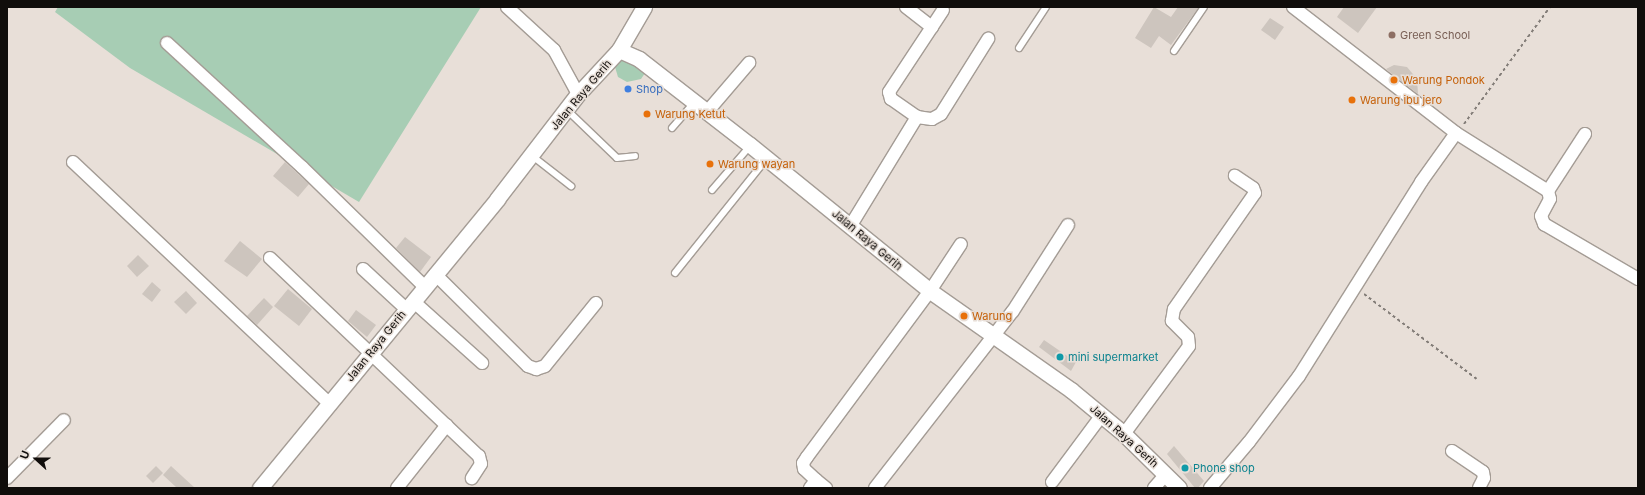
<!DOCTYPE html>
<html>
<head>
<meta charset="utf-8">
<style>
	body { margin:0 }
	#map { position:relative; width:1645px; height:495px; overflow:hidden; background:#e8dfd8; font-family:Inter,sans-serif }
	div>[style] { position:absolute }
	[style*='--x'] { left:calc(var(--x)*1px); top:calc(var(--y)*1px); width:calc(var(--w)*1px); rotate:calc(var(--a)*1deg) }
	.green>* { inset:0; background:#a7cdb4 }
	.building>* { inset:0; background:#cdc5be }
	.path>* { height:2px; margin-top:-1px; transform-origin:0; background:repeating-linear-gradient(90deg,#827c77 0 3px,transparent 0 6px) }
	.roads { filter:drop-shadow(1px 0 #a49c95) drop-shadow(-1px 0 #a49c95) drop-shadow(0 1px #a49c95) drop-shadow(0 -1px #a49c95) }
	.service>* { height:6px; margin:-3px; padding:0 3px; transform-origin:3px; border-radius:3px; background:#fff }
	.minor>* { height:12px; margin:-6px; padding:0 6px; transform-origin:6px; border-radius:6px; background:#fff }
	.tertiary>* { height:15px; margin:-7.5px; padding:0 7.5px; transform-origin:7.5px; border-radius:7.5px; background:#fff }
	.dots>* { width:11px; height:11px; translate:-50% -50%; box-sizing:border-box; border:2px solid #e8dfd8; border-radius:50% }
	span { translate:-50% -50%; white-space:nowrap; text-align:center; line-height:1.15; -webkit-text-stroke:3px #e8dfd8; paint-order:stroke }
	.education-label { font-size:11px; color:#785e54 }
	.left { translate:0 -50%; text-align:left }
	.food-label { font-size:11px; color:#c56008 }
	.shop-label { font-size:11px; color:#366cbe }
	.street-label { font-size:11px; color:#100d0b }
	.culture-label { font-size:11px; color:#0d838f }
	.frame { position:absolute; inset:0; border:8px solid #100d0b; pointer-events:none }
	.north { position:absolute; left:16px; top:439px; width:40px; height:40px; -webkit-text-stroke:3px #e8dfd8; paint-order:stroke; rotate:291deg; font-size:11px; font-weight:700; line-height:16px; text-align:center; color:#100d0b }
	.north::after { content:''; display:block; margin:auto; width:14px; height:18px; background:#100d0b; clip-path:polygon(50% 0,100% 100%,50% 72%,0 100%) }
</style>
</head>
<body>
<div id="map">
	<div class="green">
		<div style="clip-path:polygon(58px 7px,481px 7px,359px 202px,130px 68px,55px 12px)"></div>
		<div style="clip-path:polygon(618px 57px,647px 70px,641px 79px,627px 82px,618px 77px,615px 67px)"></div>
	</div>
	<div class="building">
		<div style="clip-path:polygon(1154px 7px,1171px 17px,1178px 7px,1199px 7px,1171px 45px,1159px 36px,1151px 48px,1135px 38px)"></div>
		<div style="clip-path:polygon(1344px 7px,1377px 7px,1358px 33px,1337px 17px)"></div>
		<div style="clip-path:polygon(1270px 18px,1284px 27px,1275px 40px,1261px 30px)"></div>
		<div style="clip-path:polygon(1394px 65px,1407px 67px,1417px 79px,1418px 94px,1386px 69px)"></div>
		<div style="clip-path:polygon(285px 162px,309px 184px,298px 197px,273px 176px)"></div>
		<div style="clip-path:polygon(405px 237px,431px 257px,420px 272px,396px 248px)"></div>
		<div style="clip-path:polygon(240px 241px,262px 259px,247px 277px,224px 261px)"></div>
		<div style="clip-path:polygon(138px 255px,149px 266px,137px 277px,127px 266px)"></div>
		<div style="clip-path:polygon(152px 282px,161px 290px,152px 302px,142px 294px)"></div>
		<div style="clip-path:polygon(288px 289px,312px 309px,299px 326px,274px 306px)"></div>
		<div style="clip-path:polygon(186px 291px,197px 303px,186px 314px,174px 302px)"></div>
		<div style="clip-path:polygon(264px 298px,273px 307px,257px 325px,247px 316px)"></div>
		<div style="clip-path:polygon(356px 310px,376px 325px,367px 337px,348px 321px)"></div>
		<div style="clip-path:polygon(1044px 340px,1076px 362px,1071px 371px,1039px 347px)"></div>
		<div style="clip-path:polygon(1174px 446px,1204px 481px,1198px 488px,1195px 488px,1167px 454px)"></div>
		<div style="clip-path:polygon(156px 466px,163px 473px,153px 483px,146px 476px)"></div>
		<div style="clip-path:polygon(171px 466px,195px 488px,177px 488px,163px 475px)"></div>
	</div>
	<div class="path">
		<div style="--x:1464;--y:124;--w:145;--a:-53.7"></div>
		<div style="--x:1364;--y:294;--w:141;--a:37"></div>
	</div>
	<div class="roads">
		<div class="service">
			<div style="--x:1019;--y:48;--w:49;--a:-56.6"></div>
			<div style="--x:1174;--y:51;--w:53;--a:-55.7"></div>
			<div style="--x:567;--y:110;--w:69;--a:43.8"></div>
			<div style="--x:617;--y:158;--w:18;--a:-6"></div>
			<div style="--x:672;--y:128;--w:35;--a:-49"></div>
			<div style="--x:531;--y:155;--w:51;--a:37.8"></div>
			<div style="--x:712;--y:190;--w:58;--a:-49.2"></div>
			<div style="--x:675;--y:273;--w:147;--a:-51.3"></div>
		</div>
		<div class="minor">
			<div style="--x:507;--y:7;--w:64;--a:42.5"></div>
			<div style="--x:554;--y:50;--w:50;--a:61.4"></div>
			<div style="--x:906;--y:7;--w:33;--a:38"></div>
			<div style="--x:167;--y:43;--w:183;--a:42.6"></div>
			<div style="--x:302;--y:167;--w:172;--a:44.3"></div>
			<div style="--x:707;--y:112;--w:65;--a:-49.4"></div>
			<div style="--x:917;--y:117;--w:15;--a:8"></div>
			<div style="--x:932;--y:119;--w:10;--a:-29"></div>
			<div style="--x:941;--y:114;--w:89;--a:-57.9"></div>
			<div style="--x:1456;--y:133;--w:109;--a:32.2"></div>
			<div style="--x:1548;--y:191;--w:8;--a:76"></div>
			<div style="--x:1550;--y:199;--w:19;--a:118"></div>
			<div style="--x:1541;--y:216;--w:9;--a:69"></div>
			<div style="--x:1544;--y:224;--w:109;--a:30.3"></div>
			<div style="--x:73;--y:162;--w:352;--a:43.3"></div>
			<div style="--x:1548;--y:191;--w:68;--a:-57"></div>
			<div style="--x:851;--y:225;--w:127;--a:-58.6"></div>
			<div style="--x:917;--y:117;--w:32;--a:-145"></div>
			<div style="--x:891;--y:99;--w:7;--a:-106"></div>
			<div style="--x:889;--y:92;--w:98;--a:-56.6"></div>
			<div style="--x:270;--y:258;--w:288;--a:43.5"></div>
			<div style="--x:479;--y:456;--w:8;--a:76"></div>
			<div style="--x:481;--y:464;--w:17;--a:123"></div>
			<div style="--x:363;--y:269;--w:59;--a:42.9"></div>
			<div style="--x:435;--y:274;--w:131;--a:44.7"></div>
			<div style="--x:528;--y:366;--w:9;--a:21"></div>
			<div style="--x:536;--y:369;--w:9;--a:-18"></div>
			<div style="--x:545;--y:366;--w:81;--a:-51"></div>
			<div style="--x:413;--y:301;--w:93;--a:41.9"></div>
			<div style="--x:1124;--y:434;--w:109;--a:-53.5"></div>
			<div style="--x:1189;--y:346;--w:9;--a:-96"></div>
			<div style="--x:1188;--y:337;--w:23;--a:-135"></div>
			<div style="--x:1172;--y:321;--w:12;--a:-81"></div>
			<div style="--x:1174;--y:309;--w:141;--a:-55.1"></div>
			<div style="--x:1255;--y:193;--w:5;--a:-112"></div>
			<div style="--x:1253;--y:188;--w:22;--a:-146"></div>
			<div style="--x:1452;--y:451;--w:37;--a:34"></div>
			<div style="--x:1483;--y:472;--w:6;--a:81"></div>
			<div style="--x:1484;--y:478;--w:11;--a:117"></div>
			<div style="--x:7;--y:478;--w:81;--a:-45.5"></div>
			<div style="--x:816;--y:480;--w:16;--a:-137"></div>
			<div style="--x:804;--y:469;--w:6;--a:-99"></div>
			<div style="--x:803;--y:463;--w:7;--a:-56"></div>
			<div style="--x:807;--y:457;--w:207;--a:-53.5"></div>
			<div style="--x:930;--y:291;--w:56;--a:-56.6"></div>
			<div style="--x:1052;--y:482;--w:84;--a:-53.3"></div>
			<div style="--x:397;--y:488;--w:80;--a:-51.6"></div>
			<div style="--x:810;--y:488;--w:10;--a:-53"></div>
			<div style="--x:816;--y:480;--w:13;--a:39"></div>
			<div style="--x:875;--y:488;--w:224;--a:-52.1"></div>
			<div style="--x:1013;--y:311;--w:102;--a:-57.4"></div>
			<div style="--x:1154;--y:488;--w:18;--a:-49"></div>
			<div style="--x:1210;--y:488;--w:60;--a:-49.7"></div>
			<div style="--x:1249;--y:442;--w:83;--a:-52.9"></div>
			<div style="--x:1299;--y:376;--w:229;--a:-57.8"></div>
			<div style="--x:1421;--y:182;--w:60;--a:-54.5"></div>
			<div style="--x:1456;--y:133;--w:206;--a:-142.3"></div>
		</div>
		<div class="tertiary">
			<div style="--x:619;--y:50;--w:50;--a:-59.8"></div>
			<div style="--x:260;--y:488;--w:374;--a:-50.6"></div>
			<div style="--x:497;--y:199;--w:133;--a:-52.4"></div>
			<div style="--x:578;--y:94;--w:60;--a:-47"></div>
			<div style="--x:619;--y:50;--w:22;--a:24"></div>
			<div style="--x:639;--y:59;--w:140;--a:37.8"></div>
			<div style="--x:750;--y:145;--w:232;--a:39"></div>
			<div style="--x:930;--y:291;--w:172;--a:35.1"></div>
			<div style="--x:1071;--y:390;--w:69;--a:39.7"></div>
			<div style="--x:1124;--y:434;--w:77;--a:44.5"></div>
		</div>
	</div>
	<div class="dots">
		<div style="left:1392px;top:35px;background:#8d6e63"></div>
		<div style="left:1394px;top:80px;background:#e8710a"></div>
		<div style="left:628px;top:89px;background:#3f7fe0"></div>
		<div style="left:1352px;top:100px;background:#e8710a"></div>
		<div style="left:647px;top:114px;background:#e8710a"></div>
		<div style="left:710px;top:164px;background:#e8710a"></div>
		<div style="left:964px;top:316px;background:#e8710a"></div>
		<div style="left:1060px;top:357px;background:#0f9aa8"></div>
		<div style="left:1185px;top:468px;background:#0f9aa8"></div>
	</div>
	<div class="education-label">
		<span class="left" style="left:1400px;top:35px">Green School</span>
	</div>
	<div class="food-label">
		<span class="left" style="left:1402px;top:80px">Warung Pondok</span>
		<span class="left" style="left:1360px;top:100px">Warung ibu jero</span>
		<span class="left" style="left:655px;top:114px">Warung Ketut</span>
		<span class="left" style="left:718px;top:164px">Warung wayan</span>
		<span class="left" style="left:972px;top:316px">Warung</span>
	</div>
	<div class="shop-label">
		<span class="left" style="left:636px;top:89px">Shop</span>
	</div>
	<div class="street-label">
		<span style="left:581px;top:95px;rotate:-50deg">Jalan Raya Gerih</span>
		<span style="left:867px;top:240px;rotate:40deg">Jalan Raya Gerih</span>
		<span style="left:376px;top:346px;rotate:-51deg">Jalan Raya Gerih</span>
		<span style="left:1124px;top:436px;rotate:42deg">Jalan Raya Gerih</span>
	</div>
	<div class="culture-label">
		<span class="left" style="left:1068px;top:357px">mini supermarket</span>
		<span class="left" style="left:1193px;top:468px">Phone shop</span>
	</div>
	<div class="frame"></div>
	<div class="north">U</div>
</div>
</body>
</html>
